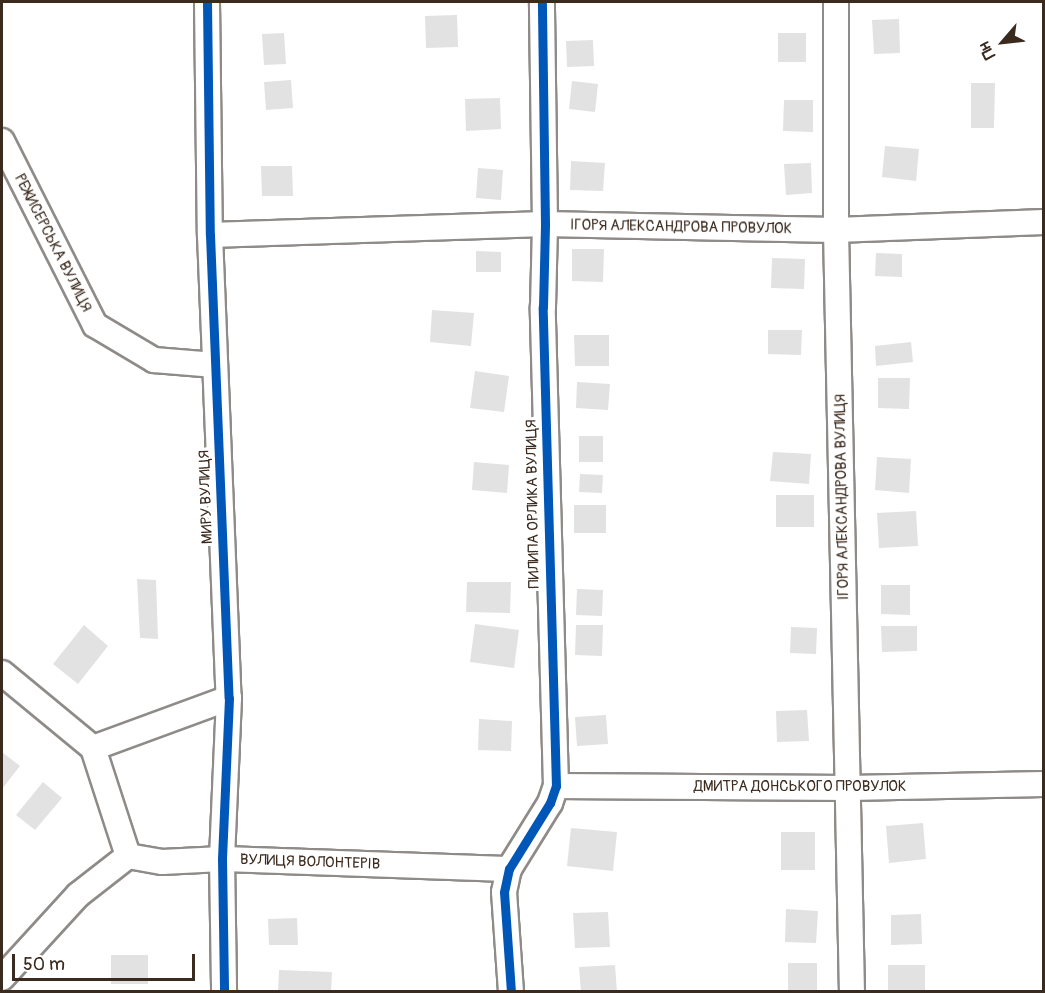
<!DOCTYPE html>
<html>
<head>
<meta charset="utf-8">
<style>
	body { margin:0 }
	#map { position:relative; width:1045px; height:993px; overflow:hidden; background:#fff; font-family:Pangolin,sans-serif }
	div>[style] { position:absolute }
	[style*='--x'] { left:calc(var(--x)*1px); top:calc(var(--y)*1px); width:calc(var(--w)*1px); rotate:calc(var(--a)*1deg) }
	.building>* { inset:0; background:#e3e2e2 }
	.roads { filter:drop-shadow(2px 0 #8e8b88) drop-shadow(-2px 0 #8e8b88) drop-shadow(0 2px #8e8b88) drop-shadow(0 -2px #8e8b88) }
	.minor>* { height:24px; margin:-12px; padding:0 12px; transform-origin:12px; border-radius:12px; background:#fff }
	.cycleway>* { height:9px; margin:-4.5px; padding:0 4.5px; transform-origin:4.5px; border-radius:4.5px; background:#0057b8 }
	span { translate:-50% -50%; white-space:nowrap; text-align:center; line-height:1.15; -webkit-text-stroke:6px #fff; paint-order:stroke }
	.street-label { font-size:15px; color:#3b2a1e }
	.frame { position:absolute; inset:0; border:3px solid #3b2a1e; pointer-events:none }
	.north { position:absolute; left:973px; top:12px; width:60px; height:60px; -webkit-text-stroke:4px #fff; paint-order:stroke; rotate:242deg; font-size:16px; font-weight:700; line-height:24px; text-align:center; color:#3b2a1e }
	.north::after { content:''; display:block; margin:auto; width:21px; height:27px; background:#3b2a1e; clip-path:polygon(50% 0,100% 100%,50% 72%,0 100%) }
	.scale { position:absolute; left:12px; top:954px; width:183px; height:27px; box-sizing:border-box; border:3px solid #3b2a1e; border-top:0; padding-left:8px; font-size:18px; line-height:21px; white-space:nowrap; color:#3b2a1e; -webkit-text-stroke:4px #fff; paint-order:stroke }
</style>
</head>
<body>
<div id="map">
	<div class="building">
		<div style="clip-path:polygon(457px 15px,458px 47px,426px 48px,425px 16px)"></div>
		<div style="clip-path:polygon(899px 19px,900px 53px,874px 54px,872px 20px)"></div>
		<div style="clip-path:polygon(284px 33px,286px 64px,264px 65px,262px 34px)"></div>
		<div style="clip-path:polygon(778px 33px,806px 33px,806px 62px,778px 62px)"></div>
		<div style="clip-path:polygon(593px 40px,594px 66px,567px 67px,566px 41px)"></div>
		<div style="clip-path:polygon(291px 80px,293px 108px,266px 110px,264px 82px)"></div>
		<div style="clip-path:polygon(572px 81px,598px 84px,595px 112px,569px 109px)"></div>
		<div style="clip-path:polygon(971px 83px,995px 83px,994px 128px,971px 128px)"></div>
		<div style="clip-path:polygon(500px 98px,501px 129px,466px 131px,465px 99px)"></div>
		<div style="clip-path:polygon(784px 100px,813px 100px,813px 132px,783px 131px)"></div>
		<div style="clip-path:polygon(885px 146px,919px 149px,916px 181px,882px 177px)"></div>
		<div style="clip-path:polygon(571px 161px,605px 163px,603px 191px,570px 190px)"></div>
		<div style="clip-path:polygon(811px 163px,812px 193px,786px 195px,784px 164px)"></div>
		<div style="clip-path:polygon(261px 166px,292px 166px,293px 196px,262px 196px)"></div>
		<div style="clip-path:polygon(478px 168px,503px 170px,501px 200px,476px 198px)"></div>
		<div style="clip-path:polygon(572px 249px,604px 249px,603px 282px,572px 281px)"></div>
		<div style="clip-path:polygon(476px 251px,501px 252px,501px 272px,476px 272px)"></div>
		<div style="clip-path:polygon(876px 253px,902px 254px,902px 277px,875px 276px)"></div>
		<div style="clip-path:polygon(772px 258px,805px 259px,804px 289px,771px 288px)"></div>
		<div style="clip-path:polygon(432px 310px,474px 313px,471px 346px,430px 342px)"></div>
		<div style="clip-path:polygon(768px 330px,802px 330px,801px 355px,768px 354px)"></div>
		<div style="clip-path:polygon(574px 335px,609px 335px,609px 366px,575px 366px)"></div>
		<div style="clip-path:polygon(911px 342px,913px 362px,876px 366px,875px 346px)"></div>
		<div style="clip-path:polygon(475px 371px,509px 376px,504px 412px,470px 408px)"></div>
		<div style="clip-path:polygon(878px 378px,910px 378px,909px 409px,878px 408px)"></div>
		<div style="clip-path:polygon(577px 382px,610px 384px,608px 410px,576px 408px)"></div>
		<div style="clip-path:polygon(579px 436px,603px 436px,603px 462px,579px 462px)"></div>
		<div style="clip-path:polygon(773px 452px,811px 454px,809px 484px,770px 481px)"></div>
		<div style="clip-path:polygon(877px 457px,911px 459px,909px 493px,875px 490px)"></div>
		<div style="clip-path:polygon(474px 462px,509px 465px,507px 493px,472px 490px)"></div>
		<div style="clip-path:polygon(580px 474px,603px 475px,602px 493px,579px 492px)"></div>
		<div style="clip-path:polygon(776px 495px,814px 495px,814px 527px,776px 527px)"></div>
		<div style="clip-path:polygon(574px 505px,606px 505px,606px 533px,574px 533px)"></div>
		<div style="clip-path:polygon(916px 511px,918px 546px,879px 548px,877px 513px)"></div>
		<div style="clip-path:polygon(137px 579px,156px 580px,158px 639px,140px 638px)"></div>
		<div style="clip-path:polygon(467px 582px,511px 582px,510px 613px,466px 612px)"></div>
		<div style="clip-path:polygon(881px 585px,910px 585px,910px 615px,881px 614px)"></div>
		<div style="clip-path:polygon(577px 589px,603px 590px,602px 616px,576px 615px)"></div>
		<div style="clip-path:polygon(475px 624px,519px 630px,514px 668px,470px 662px)"></div>
		<div style="clip-path:polygon(84px 625px,108px 646px,78px 684px,53px 664px)"></div>
		<div style="clip-path:polygon(576px 625px,603px 625px,602px 656px,575px 655px)"></div>
		<div style="clip-path:polygon(881px 626px,917px 626px,917px 651px,882px 652px)"></div>
		<div style="clip-path:polygon(791px 627px,817px 628px,816px 654px,790px 653px)"></div>
		<div style="clip-path:polygon(807px 710px,809px 741px,777px 742px,776px 711px)"></div>
		<div style="clip-path:polygon(606px 715px,608px 744px,577px 746px,575px 717px)"></div>
		<div style="clip-path:polygon(479px 719px,512px 721px,511px 751px,478px 750px)"></div>
		<div style="clip-path:polygon(2px 752px,20px 766px,2px 789px)"></div>
		<div style="clip-path:polygon(43px 782px,62px 798px,35px 830px,16px 815px)"></div>
		<div style="clip-path:polygon(923px 823px,926px 859px,889px 863px,886px 826px)"></div>
		<div style="clip-path:polygon(571px 828px,617px 832px,613px 871px,567px 866px)"></div>
		<div style="clip-path:polygon(781px 832px,815px 832px,815px 870px,781px 870px)"></div>
		<div style="clip-path:polygon(786px 909px,818px 911px,816px 943px,785px 942px)"></div>
		<div style="clip-path:polygon(608px 912px,610px 947px,575px 948px,573px 913px)"></div>
		<div style="clip-path:polygon(921px 914px,922px 944px,891px 945px,891px 915px)"></div>
		<div style="clip-path:polygon(297px 918px,298px 945px,269px 945px,268px 919px)"></div>
		<div style="clip-path:polygon(111px 955px,148px 955px,148px 984px,111px 984px)"></div>
		<div style="clip-path:polygon(788px 963px,817px 963px,817px 992px,788px 992px)"></div>
		<div style="clip-path:polygon(615px 965px,617px 992px,581px 992px,579px 967px)"></div>
		<div style="clip-path:polygon(888px 965px,925px 965px,925px 992px,888px 992px)"></div>
		<div style="clip-path:polygon(279px 970px,332px 972px,331px 992px,278px 992px)"></div>
	</div>
	<div class="roads">
		<div class="minor">
			<div style="--x:207;--y:2;--w:233;--a:89.3"></div>
			<div style="--x:210;--y:235;--w:463;--a:87.7"></div>
			<div style="--x:229;--y:698;--w:161;--a:92.5"></div>
			<div style="--x:222;--y:859;--w:133;--a:89.1"></div>
			<div style="--x:836;--y:2;--w:228;--a:90"></div>
			<div style="--x:836;--y:230;--w:762;--a:88.8"></div>
			<div style="--x:2;--y:141;--w:206;--a:63.2"></div>
			<div style="--x:95;--y:325;--w:69;--a:30.7"></div>
			<div style="--x:154;--y:360;--w:61;--a:4.7"></div>
			<div style="--x:210;--y:235;--w:335;--a:-1.9"></div>
			<div style="--x:545;--y:224;--w:291;--a:1.2"></div>
			<div style="--x:836;--y:230;--w:208;--a:-2.2"></div>
			<div style="--x:2;--y:673;--w:118;--a:39.5"></div>
			<div style="--x:93;--y:748;--w:114;--a:72"></div>
			<div style="--x:128;--y:856;--w:35;--a:10"></div>
			<div style="--x:162;--y:862;--w:60;--a:-2.9"></div>
			<div style="--x:222;--y:859;--w:287;--a:2"></div>
			<div style="--x:93;--y:748;--w:145;--a:-20.2"></div>
			<div style="--x:556;--y:786;--w:293;--a:0.4"></div>
			<div style="--x:849;--y:788;--w:195;--a:-1.2"></div>
			<div style="--x:2;--y:978;--w:113;--a:-47.5"></div>
			<div style="--x:78;--y:895;--w:63;--a:-38"></div>
			<div style="--x:511;--y:992;--w:100;--a:-94"></div>
			<div style="--x:504;--y:892;--w:24;--a:-78"></div>
			<div style="--x:509;--y:869;--w:78;--a:-58.2"></div>
			<div style="--x:550;--y:803;--w:18;--a:-71"></div>
			<div style="--x:556;--y:786;--w:479;--a:-91.6"></div>
			<div style="--x:543;--y:307;--w:83;--a:-88.6"></div>
			<div style="--x:545;--y:224;--w:222;--a:-90.8"></div>
		</div>
	</div>
	<div class="cycleway">
		<div style="--x:207;--y:2;--w:233;--a:89.3"></div>
		<div style="--x:210;--y:235;--w:463;--a:87.7"></div>
		<div style="--x:229;--y:698;--w:161;--a:92.5"></div>
		<div style="--x:222;--y:859;--w:133;--a:89.1"></div>
		<div style="--x:511;--y:992;--w:100;--a:-94"></div>
		<div style="--x:504;--y:892;--w:24;--a:-78"></div>
		<div style="--x:509;--y:869;--w:78;--a:-58.2"></div>
		<div style="--x:550;--y:803;--w:18;--a:-71"></div>
		<div style="--x:556;--y:786;--w:479;--a:-91.6"></div>
		<div style="--x:543;--y:307;--w:83;--a:-88.6"></div>
		<div style="--x:545;--y:224;--w:222;--a:-90.8"></div>
	</div>
	<div class="street-label">
		<span style="left:681px;top:227px;rotate:1deg">ІГОРЯ АЛЕКСАНДРОВА ПРОВУЛОК</span>
		<span style="left:53px;top:243px;rotate:63deg">РЕЖИСЕРСЬКА ВУЛИЦЯ</span>
		<span style="left:206px;top:497px;rotate:-92deg">МИРУ ВУЛИЦЯ</span>
		<span style="left:842px;top:497px;rotate:-91deg">ІГОРЯ АЛЕКСАНДРОВА ВУЛИЦЯ</span>
		<span style="left:533px;top:504px;rotate:-91deg">ПИЛИПА ОРЛИКА ВУЛИЦЯ</span>
		<span style="left:800px;top:787px">ДМИТРА ДОНСЬКОГО ПРОВУЛОК</span>
		<span style="left:310px;top:862px;rotate:2deg">ВУЛИЦЯ ВОЛОНТЕРІВ</span>
	</div>
	<div class="frame"></div>
	<div class="north">Пн</div>
	<div class="scale">50 m</div>
</div>
</body>
</html>
